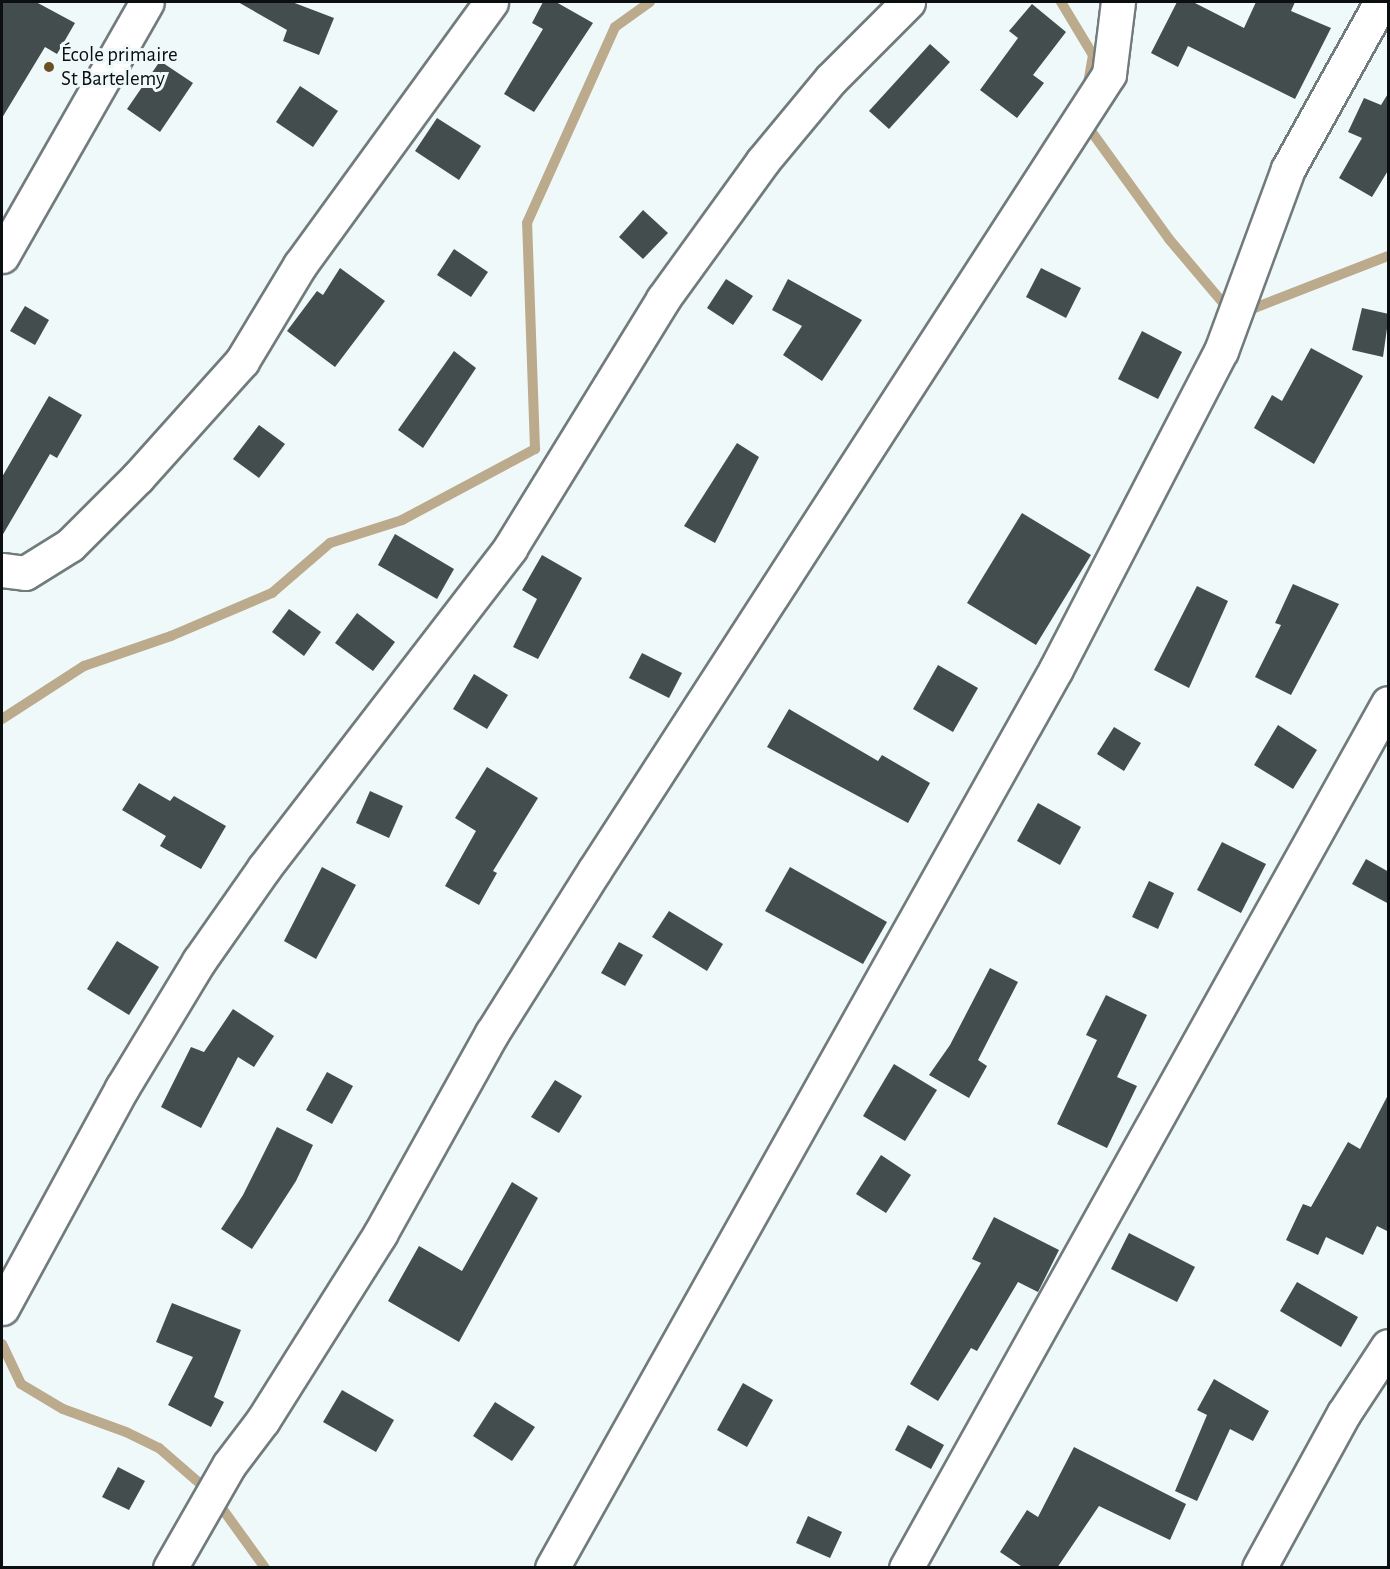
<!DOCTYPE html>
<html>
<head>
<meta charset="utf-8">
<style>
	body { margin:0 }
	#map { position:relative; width:1390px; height:1569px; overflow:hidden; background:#eff9fa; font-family:"Alegreya Sans",sans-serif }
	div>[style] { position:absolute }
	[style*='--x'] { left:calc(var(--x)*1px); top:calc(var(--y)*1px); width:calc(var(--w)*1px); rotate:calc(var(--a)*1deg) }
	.stream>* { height:10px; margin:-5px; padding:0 5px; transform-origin:5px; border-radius:5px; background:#bcaa8c }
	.building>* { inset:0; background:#444d4d }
	.roads { filter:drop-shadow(2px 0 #727b7c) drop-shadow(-2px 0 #727b7c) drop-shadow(0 2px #727b7c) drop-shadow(0 -2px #727b7c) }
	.minor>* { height:33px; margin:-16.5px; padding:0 16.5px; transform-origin:16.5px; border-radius:16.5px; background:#fff }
	.dots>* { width:16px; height:16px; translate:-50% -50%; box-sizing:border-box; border:3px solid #eff9fa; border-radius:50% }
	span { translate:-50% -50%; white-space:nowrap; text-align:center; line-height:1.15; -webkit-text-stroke:6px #eff9fa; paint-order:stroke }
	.poi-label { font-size:21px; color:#0c0f0f }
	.left { translate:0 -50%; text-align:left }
	.frame { position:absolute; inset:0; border:3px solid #0c0f0f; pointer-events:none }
</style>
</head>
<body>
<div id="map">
	<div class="stream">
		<div style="--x:1061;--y:2;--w:62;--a:58.9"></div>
		<div style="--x:1093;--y:55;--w:34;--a:100"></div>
		<div style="--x:1083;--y:120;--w:147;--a:54.1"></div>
		<div style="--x:1169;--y:239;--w:101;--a:49.8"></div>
		<div style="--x:1234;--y:316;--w:165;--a:-21.3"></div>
		<div style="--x:2;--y:719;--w:98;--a:-32.9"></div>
		<div style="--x:84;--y:666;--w:92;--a:-19"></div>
		<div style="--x:171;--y:636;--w:110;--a:-23.1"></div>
		<div style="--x:272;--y:593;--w:77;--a:-40.8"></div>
		<div style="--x:330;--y:543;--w:76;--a:-17.7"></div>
		<div style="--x:402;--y:520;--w:151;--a:-28.1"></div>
		<div style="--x:535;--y:449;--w:226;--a:-92"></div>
		<div style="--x:527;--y:223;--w:215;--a:-65.8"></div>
		<div style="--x:615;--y:27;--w:43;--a:-35.5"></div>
		<div style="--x:2;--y:1344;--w:44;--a:64.6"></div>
		<div style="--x:21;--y:1384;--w:49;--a:30.8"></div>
		<div style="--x:63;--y:1409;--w:67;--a:20.1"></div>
		<div style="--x:126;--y:1432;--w:37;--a:26"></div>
		<div style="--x:159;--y:1448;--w:69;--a:40.9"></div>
		<div style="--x:211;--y:1493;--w:92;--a:54.2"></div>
	</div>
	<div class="building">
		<div style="clip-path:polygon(2px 2px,36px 2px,75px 23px,57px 54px,45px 47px,2px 118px)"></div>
		<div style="clip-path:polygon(238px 2px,292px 2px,334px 18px,319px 55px,283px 41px,287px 30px)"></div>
		<div style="clip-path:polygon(543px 2px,556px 2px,593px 23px,534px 112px,504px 94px,543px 29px,532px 23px)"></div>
		<div style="clip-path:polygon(1177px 2px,1193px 2px,1244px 28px,1256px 2px,1295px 2px,1291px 11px,1331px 28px,1295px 99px,1188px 46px,1178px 67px,1151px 53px)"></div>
		<div style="clip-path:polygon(1032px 4px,1066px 32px,1033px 75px,1044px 83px,1017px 118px,980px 90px,1018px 38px,1009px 31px)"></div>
		<div style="clip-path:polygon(930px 44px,950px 62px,889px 129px,869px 111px)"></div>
		<div style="clip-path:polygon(160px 61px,193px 83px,160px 132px,127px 109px)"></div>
		<div style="clip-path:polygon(300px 86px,338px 111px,313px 147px,276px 122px)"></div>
		<div style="clip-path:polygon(1389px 92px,1389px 169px,1372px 197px,1339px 178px,1362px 138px,1348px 132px,1364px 98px,1381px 105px)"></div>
		<div style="clip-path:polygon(437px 118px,481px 146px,459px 180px,415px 151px)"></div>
		<div style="clip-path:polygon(643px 210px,668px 233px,643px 259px,619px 237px)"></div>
		<div style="clip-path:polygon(454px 249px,488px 272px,471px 297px,437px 275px)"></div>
		<div style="clip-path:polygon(340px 268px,385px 301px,335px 367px,287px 331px,317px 291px,323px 295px)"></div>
		<div style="clip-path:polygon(1041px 268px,1081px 288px,1066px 318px,1026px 297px)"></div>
		<div style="clip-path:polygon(726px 279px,753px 296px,733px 325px,707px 308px)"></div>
		<div style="clip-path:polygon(788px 279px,862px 320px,822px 381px,783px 355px,802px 326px,772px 310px)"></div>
		<div style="clip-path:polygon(25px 306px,49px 320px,35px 345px,10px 331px)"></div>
		<div style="clip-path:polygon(1362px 308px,1389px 314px,1383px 357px,1352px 350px)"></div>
		<div style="clip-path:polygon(1142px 331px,1182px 352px,1158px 399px,1118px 379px)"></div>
		<div style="clip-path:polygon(1311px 348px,1363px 376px,1314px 464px,1254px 428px,1272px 395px,1282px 401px)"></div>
		<div style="clip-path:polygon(454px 351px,476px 368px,423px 448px,398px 430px)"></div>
		<div style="clip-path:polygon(49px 396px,82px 415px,57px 458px,50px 454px,2px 536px,2px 477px)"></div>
		<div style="clip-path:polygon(259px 425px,285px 444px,259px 478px,233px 459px)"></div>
		<div style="clip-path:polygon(737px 443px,759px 457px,715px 543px,684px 526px)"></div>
		<div style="clip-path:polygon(1022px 513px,1091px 555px,1036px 645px,967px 603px)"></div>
		<div style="clip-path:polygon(395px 534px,454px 569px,437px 599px,378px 565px)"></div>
		<div style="clip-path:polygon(542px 555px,582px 578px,538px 659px,513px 647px,537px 599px,522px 590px)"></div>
		<div style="clip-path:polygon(1293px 584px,1339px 604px,1291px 695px,1255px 677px,1281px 625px,1275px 623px)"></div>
		<div style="clip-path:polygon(1197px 586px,1228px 601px,1189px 688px,1154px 670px)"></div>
		<div style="clip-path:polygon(289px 609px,321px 632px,304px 656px,272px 632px)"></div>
		<div style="clip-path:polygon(357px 613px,395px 642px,373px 671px,335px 643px)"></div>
		<div style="clip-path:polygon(642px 653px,682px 673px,669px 698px,629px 678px)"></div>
		<div style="clip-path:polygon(938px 665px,978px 688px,953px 732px,913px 709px)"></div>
		<div style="clip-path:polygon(474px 674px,508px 695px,487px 729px,453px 709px)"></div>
		<div style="clip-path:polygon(789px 709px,878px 761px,882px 755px,930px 783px,908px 823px,767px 747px)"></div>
		<div style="clip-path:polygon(1278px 725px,1317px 750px,1293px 789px,1254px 765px)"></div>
		<div style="clip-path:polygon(1114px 727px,1141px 743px,1124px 771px,1097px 754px)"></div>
		<div style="clip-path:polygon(487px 767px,538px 798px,493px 871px,497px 873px,479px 905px,445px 886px,476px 831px,455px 818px)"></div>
		<div style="clip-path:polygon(139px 783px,170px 801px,174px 796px,226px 826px,201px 869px,160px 846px,166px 836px,122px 810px)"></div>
		<div style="clip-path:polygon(370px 791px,403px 806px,389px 838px,356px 823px)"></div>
		<div style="clip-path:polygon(1038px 803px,1081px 827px,1060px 865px,1017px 841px)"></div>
		<div style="clip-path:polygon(1222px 842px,1266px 864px,1241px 913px,1197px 890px)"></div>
		<div style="clip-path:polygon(1366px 859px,1389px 872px,1389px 904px,1352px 884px)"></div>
		<div style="clip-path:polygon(322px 867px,356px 885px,316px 959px,284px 941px)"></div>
		<div style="clip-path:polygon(790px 867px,887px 922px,863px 964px,765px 911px)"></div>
		<div style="clip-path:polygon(1149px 881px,1174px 893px,1158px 929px,1132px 917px)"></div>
		<div style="clip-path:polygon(669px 911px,723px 944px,707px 971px,652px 937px)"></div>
		<div style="clip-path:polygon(117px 941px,159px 967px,129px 1015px,87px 989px)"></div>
		<div style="clip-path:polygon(619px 942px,643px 955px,625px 986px,601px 973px)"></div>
		<div style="clip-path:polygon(990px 968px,1018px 982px,978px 1060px,987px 1066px,969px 1098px,929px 1075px,950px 1045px)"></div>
		<div style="clip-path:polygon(1106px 995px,1147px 1015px,1117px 1077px,1137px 1086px,1107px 1148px,1057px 1124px,1097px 1040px,1086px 1035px)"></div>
		<div style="clip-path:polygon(233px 1009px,274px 1036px,254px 1067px,238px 1057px,201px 1128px,161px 1107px,191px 1047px,204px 1052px)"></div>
		<div style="clip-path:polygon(894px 1064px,937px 1090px,905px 1141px,863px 1116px)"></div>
		<div style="clip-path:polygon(327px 1072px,353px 1086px,332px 1124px,306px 1110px)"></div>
		<div style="clip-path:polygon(555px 1080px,582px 1096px,559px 1133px,531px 1117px)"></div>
		<div style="clip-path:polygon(1389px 1093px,1389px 1232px,1377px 1226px,1363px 1255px,1326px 1237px,1318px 1255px,1286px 1240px,1303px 1204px,1311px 1207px,1348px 1142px,1360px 1149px)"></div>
		<div style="clip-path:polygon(277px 1127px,313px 1145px,296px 1181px,252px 1249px,221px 1229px,243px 1195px)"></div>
		<div style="clip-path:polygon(881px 1155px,911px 1175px,886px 1213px,856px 1194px)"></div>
		<div style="clip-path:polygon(512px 1182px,538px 1198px,459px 1342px,388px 1301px,419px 1246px,462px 1271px)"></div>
		<div style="clip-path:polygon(994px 1217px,1059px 1250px,1038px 1292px,1018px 1282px,977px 1351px,971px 1348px,938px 1401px,910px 1384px,981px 1263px,972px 1259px)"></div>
		<div style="clip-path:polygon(1129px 1233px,1195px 1267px,1177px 1302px,1111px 1269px)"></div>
		<div style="clip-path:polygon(1297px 1282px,1358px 1317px,1341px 1347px,1280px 1311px)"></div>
		<div style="clip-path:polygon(172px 1303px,241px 1330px,214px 1397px,224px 1402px,211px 1427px,168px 1405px,193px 1357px,156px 1342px)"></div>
		<div style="clip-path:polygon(1214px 1379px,1269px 1411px,1253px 1441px,1230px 1429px,1197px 1501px,1175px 1491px,1207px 1415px,1197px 1410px)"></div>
		<div style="clip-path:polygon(743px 1383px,773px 1400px,747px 1447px,717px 1430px)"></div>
		<div style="clip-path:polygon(342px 1390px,394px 1420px,376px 1452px,323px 1422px)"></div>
		<div style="clip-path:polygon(495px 1402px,535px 1427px,512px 1461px,473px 1436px)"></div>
		<div style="clip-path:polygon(908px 1425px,944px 1445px,931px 1469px,895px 1450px)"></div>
		<div style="clip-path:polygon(1074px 1447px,1186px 1504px,1170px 1540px,1099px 1506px,1057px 1568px,1024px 1568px,1000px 1552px,1027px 1510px,1038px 1517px)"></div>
		<div style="clip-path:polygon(118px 1467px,145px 1481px,129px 1510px,102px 1497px)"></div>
		<div style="clip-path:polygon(808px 1516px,842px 1532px,830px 1558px,796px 1543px)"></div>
	</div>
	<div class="roads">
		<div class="minor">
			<div style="--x:2;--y:256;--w:292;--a:-60.3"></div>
			<div style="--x:2;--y:570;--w:23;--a:7"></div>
			<div style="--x:25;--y:573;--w:53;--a:-31.9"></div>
			<div style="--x:70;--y:545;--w:96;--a:-45"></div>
			<div style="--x:138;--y:477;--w:156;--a:-48.1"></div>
			<div style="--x:242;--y:361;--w:112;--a:-58.9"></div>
			<div style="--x:300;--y:265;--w:325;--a:-54"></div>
			<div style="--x:2;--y:1308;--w:251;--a:-61.4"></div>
			<div style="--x:122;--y:1088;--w:149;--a:-58.8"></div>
			<div style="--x:199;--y:961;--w:113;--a:-55"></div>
			<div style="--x:264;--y:868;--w:404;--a:-52.4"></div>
			<div style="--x:510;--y:548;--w:292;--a:-58.4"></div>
			<div style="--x:663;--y:299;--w:169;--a:-54.1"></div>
			<div style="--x:762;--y:162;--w:108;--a:-50.3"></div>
			<div style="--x:831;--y:79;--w:109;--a:-45"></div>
			<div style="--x:170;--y:1568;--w:119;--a:-60.2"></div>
			<div style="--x:229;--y:1465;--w:56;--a:-52.9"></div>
			<div style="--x:263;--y:1420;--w:220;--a:-57.8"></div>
			<div style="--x:380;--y:1234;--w:230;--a:-60.9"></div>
			<div style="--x:492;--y:1033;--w:191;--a:-57.8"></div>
			<div style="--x:594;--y:871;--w:949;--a:-57.13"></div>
			<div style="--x:1109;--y:74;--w:73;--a:-82.9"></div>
			<div style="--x:552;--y:1568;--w:1031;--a:-60.72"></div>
			<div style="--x:1056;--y:669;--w:358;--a:-62.6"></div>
			<div style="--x:1221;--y:351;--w:194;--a:-69.8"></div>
			<div style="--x:1288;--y:169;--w:191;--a:-60.9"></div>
			<div style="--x:906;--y:1568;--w:990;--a:-60.87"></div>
			<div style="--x:1259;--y:1568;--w:177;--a:-61.3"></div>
			<div style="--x:1344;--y:1413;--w:80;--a:-56.7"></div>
		</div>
	</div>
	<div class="dots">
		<div style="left:49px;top:67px;background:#6b5122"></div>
	</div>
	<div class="poi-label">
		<span class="left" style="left:61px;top:67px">École primaire<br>St Bartelemy</span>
	</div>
	<div class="frame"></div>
</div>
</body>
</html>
